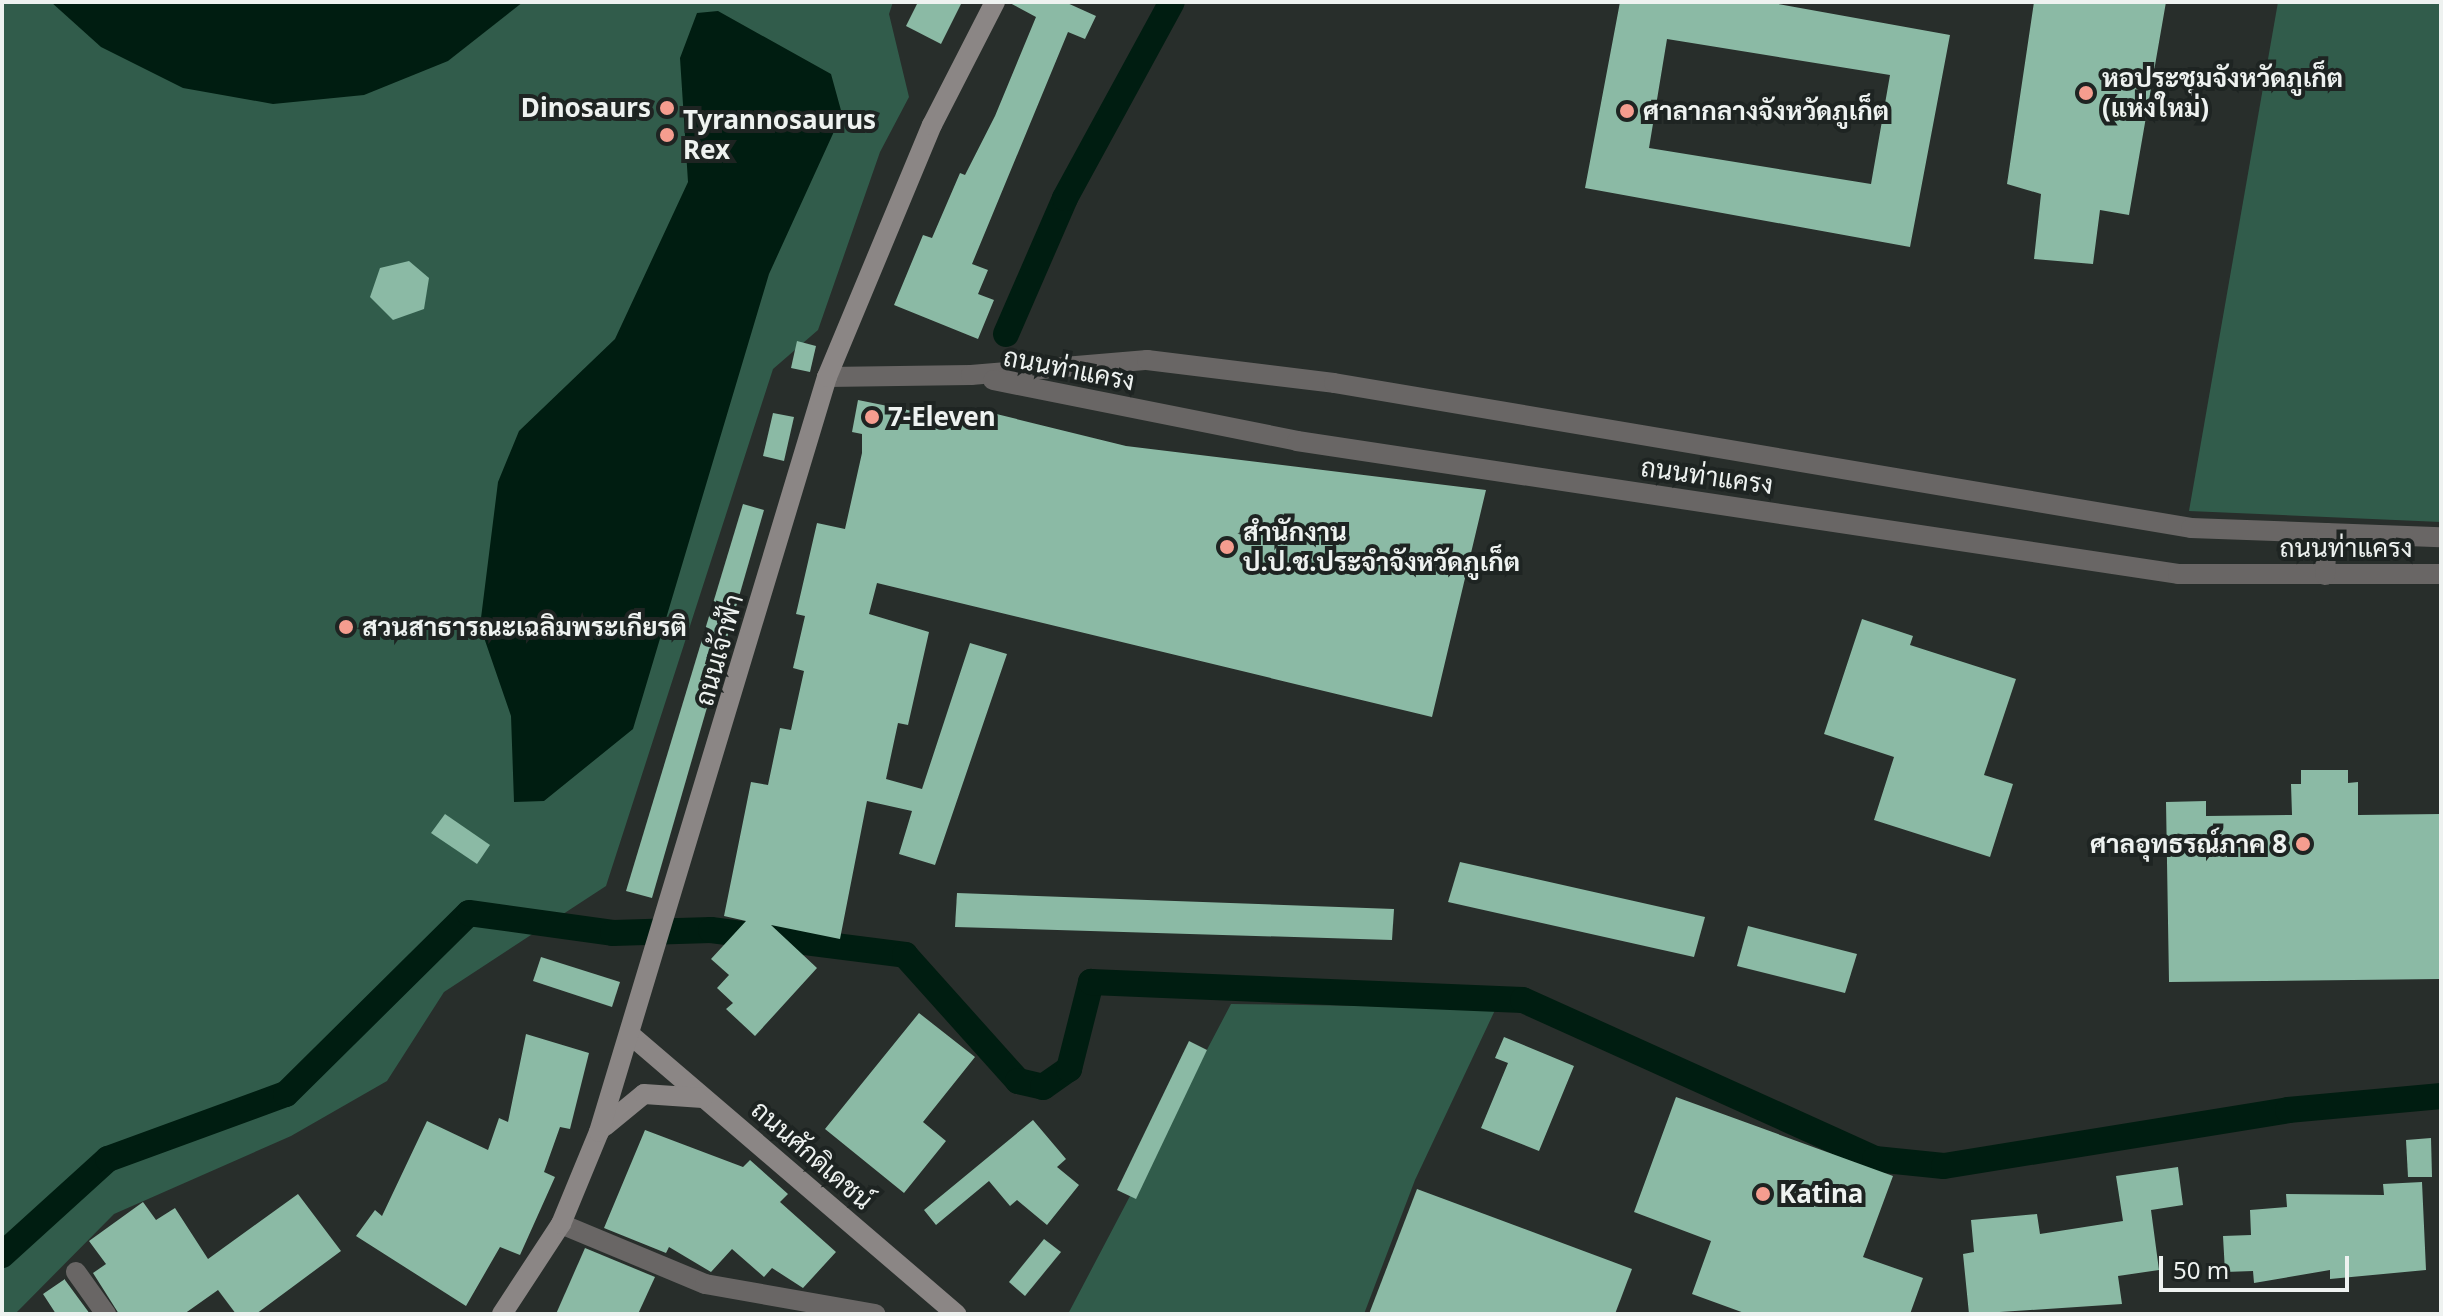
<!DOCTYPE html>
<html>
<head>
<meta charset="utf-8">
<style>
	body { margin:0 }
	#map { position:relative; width:2443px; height:1316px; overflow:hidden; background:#282e2b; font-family:"Noto Sans",Sarabun,sans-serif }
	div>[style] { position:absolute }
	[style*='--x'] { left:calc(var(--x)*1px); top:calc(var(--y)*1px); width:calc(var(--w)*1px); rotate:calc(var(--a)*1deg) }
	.green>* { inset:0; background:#315c4b }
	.water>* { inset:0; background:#001d11 }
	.canal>* { height:26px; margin:-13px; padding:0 13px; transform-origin:13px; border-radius:13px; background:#001d11 }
	.building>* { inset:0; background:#8bbaa5 }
	.minor>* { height:20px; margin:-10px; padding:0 10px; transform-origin:10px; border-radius:10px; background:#696665 }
	.secondary>* { height:20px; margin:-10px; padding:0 10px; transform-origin:10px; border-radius:10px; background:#8b8685 }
	.dots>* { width:22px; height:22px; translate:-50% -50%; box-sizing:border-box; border:4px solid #1e2422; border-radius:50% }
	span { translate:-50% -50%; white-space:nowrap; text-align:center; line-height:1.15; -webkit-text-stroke:8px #1e2422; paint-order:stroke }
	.poi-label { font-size:26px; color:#eef2f0; font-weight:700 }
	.left { translate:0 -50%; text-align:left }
	.right { translate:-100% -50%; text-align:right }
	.street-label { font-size:26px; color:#eef2f0 }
	.frame { position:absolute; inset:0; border:4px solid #eef2f0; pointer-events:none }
	.scale { position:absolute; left:2159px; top:1256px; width:190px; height:36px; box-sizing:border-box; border:4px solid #eef2f0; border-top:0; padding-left:10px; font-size:24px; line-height:28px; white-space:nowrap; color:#eef2f0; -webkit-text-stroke:6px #1e2422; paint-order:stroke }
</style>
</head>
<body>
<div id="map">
	<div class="green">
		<div style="clip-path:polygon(2px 2px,893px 2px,889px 14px,909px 97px,880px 152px,818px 330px,773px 369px,606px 886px,444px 992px,387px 1081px,291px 1136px,114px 1214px,15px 1314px,2px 1314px)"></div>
		<div style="clip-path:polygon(2278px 2px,2441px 2px,2441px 522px,2189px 511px)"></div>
		<div style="clip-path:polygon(1231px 1004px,1496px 1008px,1415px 1180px,1364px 1314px,1068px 1314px)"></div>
	</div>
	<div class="water">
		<div style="clip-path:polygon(51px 2px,523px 2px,448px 61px,364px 95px,273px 104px,183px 88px,101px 47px)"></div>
		<div style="clip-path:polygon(718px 11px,831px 74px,842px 114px,769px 274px,633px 729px,544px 801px,514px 802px,511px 716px,480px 626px,498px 482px,519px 431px,615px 339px,688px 182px,680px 58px,697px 13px)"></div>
	</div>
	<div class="canal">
		<div style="--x:1006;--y:334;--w:148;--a:-66.5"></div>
		<div style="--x:1065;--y:198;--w:223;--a:-61.4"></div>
		<div style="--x:2;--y:1255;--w:143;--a:-42.2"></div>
		<div style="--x:108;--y:1159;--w:189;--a:-20.1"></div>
		<div style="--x:286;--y:1094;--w:257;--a:-44.7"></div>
		<div style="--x:469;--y:913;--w:145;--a:7.9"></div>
		<div style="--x:613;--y:933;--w:98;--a:-1.8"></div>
		<div style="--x:711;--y:930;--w:196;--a:7.3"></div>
		<div style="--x:905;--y:955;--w:169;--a:48.1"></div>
		<div style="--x:1018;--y:1081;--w:26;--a:13"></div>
		<div style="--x:1043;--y:1087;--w:32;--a:-35"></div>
		<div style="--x:1069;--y:1069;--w:90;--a:-75.8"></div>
		<div style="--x:1091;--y:982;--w:432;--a:2.4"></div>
		<div style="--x:1523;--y:1000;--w:386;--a:24.3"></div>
		<div style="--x:1875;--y:1159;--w:69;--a:5.8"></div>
		<div style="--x:1944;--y:1166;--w:349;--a:-9.2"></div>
		<div style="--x:2288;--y:1110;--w:154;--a:-5.2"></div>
	</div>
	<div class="building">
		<div style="clip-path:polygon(918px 2px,962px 2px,941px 44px,906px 26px)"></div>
		<div style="clip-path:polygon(1008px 2px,1065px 2px,1096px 16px,1085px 39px,1068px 32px,972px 264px,988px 270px,978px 294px,994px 300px,978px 339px,894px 305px,923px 235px,932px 238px,960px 173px,965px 175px,995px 116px,1036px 17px)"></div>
		<div style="clip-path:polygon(evenodd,1620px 2px,1767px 2px,1950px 35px,1910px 247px,1585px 188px,1620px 2px,1667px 39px,1890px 75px,1871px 184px,1649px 148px,1667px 39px)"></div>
		<div style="clip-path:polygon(2034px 2px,2166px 2px,2129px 215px,2100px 210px,2093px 264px,2034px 259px,2041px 194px,2007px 184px)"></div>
		<div style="clip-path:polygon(409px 261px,429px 278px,424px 309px,393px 320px,370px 297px,380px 268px)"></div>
		<div style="clip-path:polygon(797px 341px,816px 346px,810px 372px,791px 368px)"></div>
		<div style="clip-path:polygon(858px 400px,977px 424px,980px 410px,1126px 446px,1486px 490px,1432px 717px,877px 583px,869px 614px,929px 632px,908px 725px,898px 723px,886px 779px,922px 789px,970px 643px,1007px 654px,935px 865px,899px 854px,912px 811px,867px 801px,840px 939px,771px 925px,817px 968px,755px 1036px,726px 1009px,733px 1003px,717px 988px,729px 975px,711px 959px,746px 921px,724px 916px,751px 782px,768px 785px,780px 728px,791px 730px,804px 671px,793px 668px,805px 616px,796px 614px,817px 523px,845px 529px,862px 453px,862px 434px,852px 432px)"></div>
		<div style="clip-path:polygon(773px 413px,794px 417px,784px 461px,763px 456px)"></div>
		<div style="clip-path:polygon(743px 504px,764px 510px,652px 898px,626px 891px)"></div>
		<div style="clip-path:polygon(1862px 619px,1913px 636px,1910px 645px,2016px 679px,1984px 775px,2013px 784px,1990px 857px,1874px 820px,1894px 757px,1824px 734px)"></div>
		<div style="clip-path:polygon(2301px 770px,2348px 770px,2348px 783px,2358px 782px,2358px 815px,2441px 814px,2441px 979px,2169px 982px,2166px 802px,2206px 801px,2206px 816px,2292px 815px,2291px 784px,2301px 784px)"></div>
		<div style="clip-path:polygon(445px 814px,490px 845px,477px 864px,431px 833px)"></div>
		<div style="clip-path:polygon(1460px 862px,1705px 917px,1694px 957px,1448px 902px)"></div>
		<div style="clip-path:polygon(957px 893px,1394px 909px,1392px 940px,955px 927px)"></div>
		<div style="clip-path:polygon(1748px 926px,1857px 954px,1845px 993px,1737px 966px)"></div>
		<div style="clip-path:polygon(541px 957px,620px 982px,612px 1007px,533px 981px)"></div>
		<div style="clip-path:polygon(919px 1013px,975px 1057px,923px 1122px,946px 1141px,904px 1193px,825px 1129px)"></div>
		<div style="clip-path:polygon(526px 1034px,589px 1053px,570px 1129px,560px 1127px,544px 1172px,555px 1177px,520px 1255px,500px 1247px,466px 1306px,356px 1236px,375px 1210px,382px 1216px,427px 1121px,488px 1150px,499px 1118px,508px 1122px)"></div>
		<div style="clip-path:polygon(1504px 1037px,1574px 1066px,1539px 1151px,1481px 1128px,1508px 1063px,1495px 1058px)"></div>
		<div style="clip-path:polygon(1189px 1041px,1207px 1050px,1136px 1199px,1117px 1190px)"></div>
		<div style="clip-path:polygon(1676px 1097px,1893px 1176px,1863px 1257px,1923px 1278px,1910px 1314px,1747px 1314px,1692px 1294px,1711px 1241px,1634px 1212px)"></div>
		<div style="clip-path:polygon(1033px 1120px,1066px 1159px,1057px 1167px,1079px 1185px,1047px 1225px,1017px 1200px,1010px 1206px,989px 1181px,936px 1225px,924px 1210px)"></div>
		<div style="clip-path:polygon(645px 1130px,743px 1167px,750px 1160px,788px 1194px,780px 1202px,836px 1252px,803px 1288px,772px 1268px,764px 1277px,732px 1249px,711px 1272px,669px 1247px,666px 1253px,604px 1228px)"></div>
		<div style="clip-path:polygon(2431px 1138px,2432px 1177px,2408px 1177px,2406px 1140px)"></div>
		<div style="clip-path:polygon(2178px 1167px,2183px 1205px,2151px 1210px,2159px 1270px,2118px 1276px,2122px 1304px,1969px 1314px,1963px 1254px,1974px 1252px,1971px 1220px,2037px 1214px,2040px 1234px,2123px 1221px,2116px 1176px)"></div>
		<div style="clip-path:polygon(2422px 1182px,2426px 1270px,2330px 1279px,2330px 1270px,2254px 1283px,2253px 1271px,2225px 1272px,2223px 1236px,2251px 1235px,2250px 1210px,2287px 1207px,2286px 1194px,2384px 1195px,2383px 1184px)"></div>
		<div style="clip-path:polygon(1417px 1189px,1632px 1269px,1615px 1314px,1369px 1314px)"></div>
		<div style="clip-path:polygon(298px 1194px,341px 1251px,256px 1314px,236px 1314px,218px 1290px,184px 1314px,119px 1314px,93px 1273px,106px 1264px,89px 1241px,143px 1202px,156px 1220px,175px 1208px,208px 1259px)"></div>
		<div style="clip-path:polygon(1044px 1239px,1061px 1252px,1025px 1296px,1009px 1282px)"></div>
		<div style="clip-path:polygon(585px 1248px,655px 1277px,638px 1314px,556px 1314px)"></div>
		<div style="clip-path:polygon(65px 1279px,65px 1280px,90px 1314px,56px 1314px,43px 1294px)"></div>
	</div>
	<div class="minor">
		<div style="--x:827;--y:377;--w:144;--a:-0.8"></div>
		<div style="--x:971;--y:375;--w:177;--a:-4.9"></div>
		<div style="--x:1147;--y:360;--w:188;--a:7"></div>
		<div style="--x:1334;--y:383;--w:869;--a:9.6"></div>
		<div style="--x:2191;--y:528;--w:250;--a:2.1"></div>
		<div style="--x:993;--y:380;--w:310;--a:11.3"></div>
		<div style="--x:1297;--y:441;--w:891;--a:8.58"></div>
		<div style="--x:2178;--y:574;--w:263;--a:0"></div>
		<div style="--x:2325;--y:575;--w:42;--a:-87.3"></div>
		<div style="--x:561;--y:1224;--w:156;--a:22.6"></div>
		<div style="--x:705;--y:1284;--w:173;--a:10"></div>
		<div style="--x:76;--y:1272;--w:52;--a:54.5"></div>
	</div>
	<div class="secondary">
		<div style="--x:633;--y:1037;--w:426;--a:40.6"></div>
		<div style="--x:605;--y:1126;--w:50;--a:-39.4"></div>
		<div style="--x:644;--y:1094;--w:59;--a:3.9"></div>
		<div style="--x:502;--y:1314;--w:108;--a:-56.8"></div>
		<div style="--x:561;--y:1224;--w:100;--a:-67.6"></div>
		<div style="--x:599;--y:1132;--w:789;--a:-73.2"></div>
		<div style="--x:827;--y:377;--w:273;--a:-67.4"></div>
		<div style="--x:932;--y:125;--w:138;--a:-62.9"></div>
	</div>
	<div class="dots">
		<div style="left:2086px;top:93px;background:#f59d8f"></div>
		<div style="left:667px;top:108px;background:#f59d8f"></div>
		<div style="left:1627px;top:111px;background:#f59d8f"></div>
		<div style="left:667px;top:135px;background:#f59d8f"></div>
		<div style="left:872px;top:417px;background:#f59d8f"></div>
		<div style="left:1227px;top:547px;background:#f59d8f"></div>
		<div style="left:346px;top:627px;background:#f59d8f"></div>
		<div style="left:2303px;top:844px;background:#f59d8f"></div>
		<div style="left:1763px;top:1194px;background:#f59d8f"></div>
	</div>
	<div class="poi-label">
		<span class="left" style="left:2102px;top:93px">หอประชุมจังหวัดภูเก็ต<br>(แห่งใหม่)</span>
		<span class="right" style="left:651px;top:108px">Dinosaurs</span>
		<span class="left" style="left:1643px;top:111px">ศาลากลางจังหวัดภูเก็ต</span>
		<span class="left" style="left:683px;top:135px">Tyrannosaurus<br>Rex</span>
		<span class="left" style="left:888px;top:417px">7-Eleven</span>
		<span class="left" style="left:1243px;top:547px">สำนักงาน<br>ป.ป.ช.ประจำจังหวัดภูเก็ต</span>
		<span class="left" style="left:362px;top:627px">สวนสาธารณะเฉลิมพระเกียรติ</span>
		<span class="right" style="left:2287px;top:844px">ศาลอุทธรณ์ภาค 8</span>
		<span class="left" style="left:1779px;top:1194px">Katina</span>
	</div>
	<div class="street-label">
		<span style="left:1069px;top:369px;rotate:11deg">ถนนท่าแครง</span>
		<span style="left:1707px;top:476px;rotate:8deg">ถนนท่าแครง</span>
		<span style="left:2346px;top:548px">ถนนท่าแครง</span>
		<span style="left:719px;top:650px;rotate:-74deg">ถนนเจ้าฟ้า</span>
		<span style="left:812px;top:1155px;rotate:41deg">ถนนศักดิเดชน์</span>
	</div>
	<div class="frame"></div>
	<div class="scale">50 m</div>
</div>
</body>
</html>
